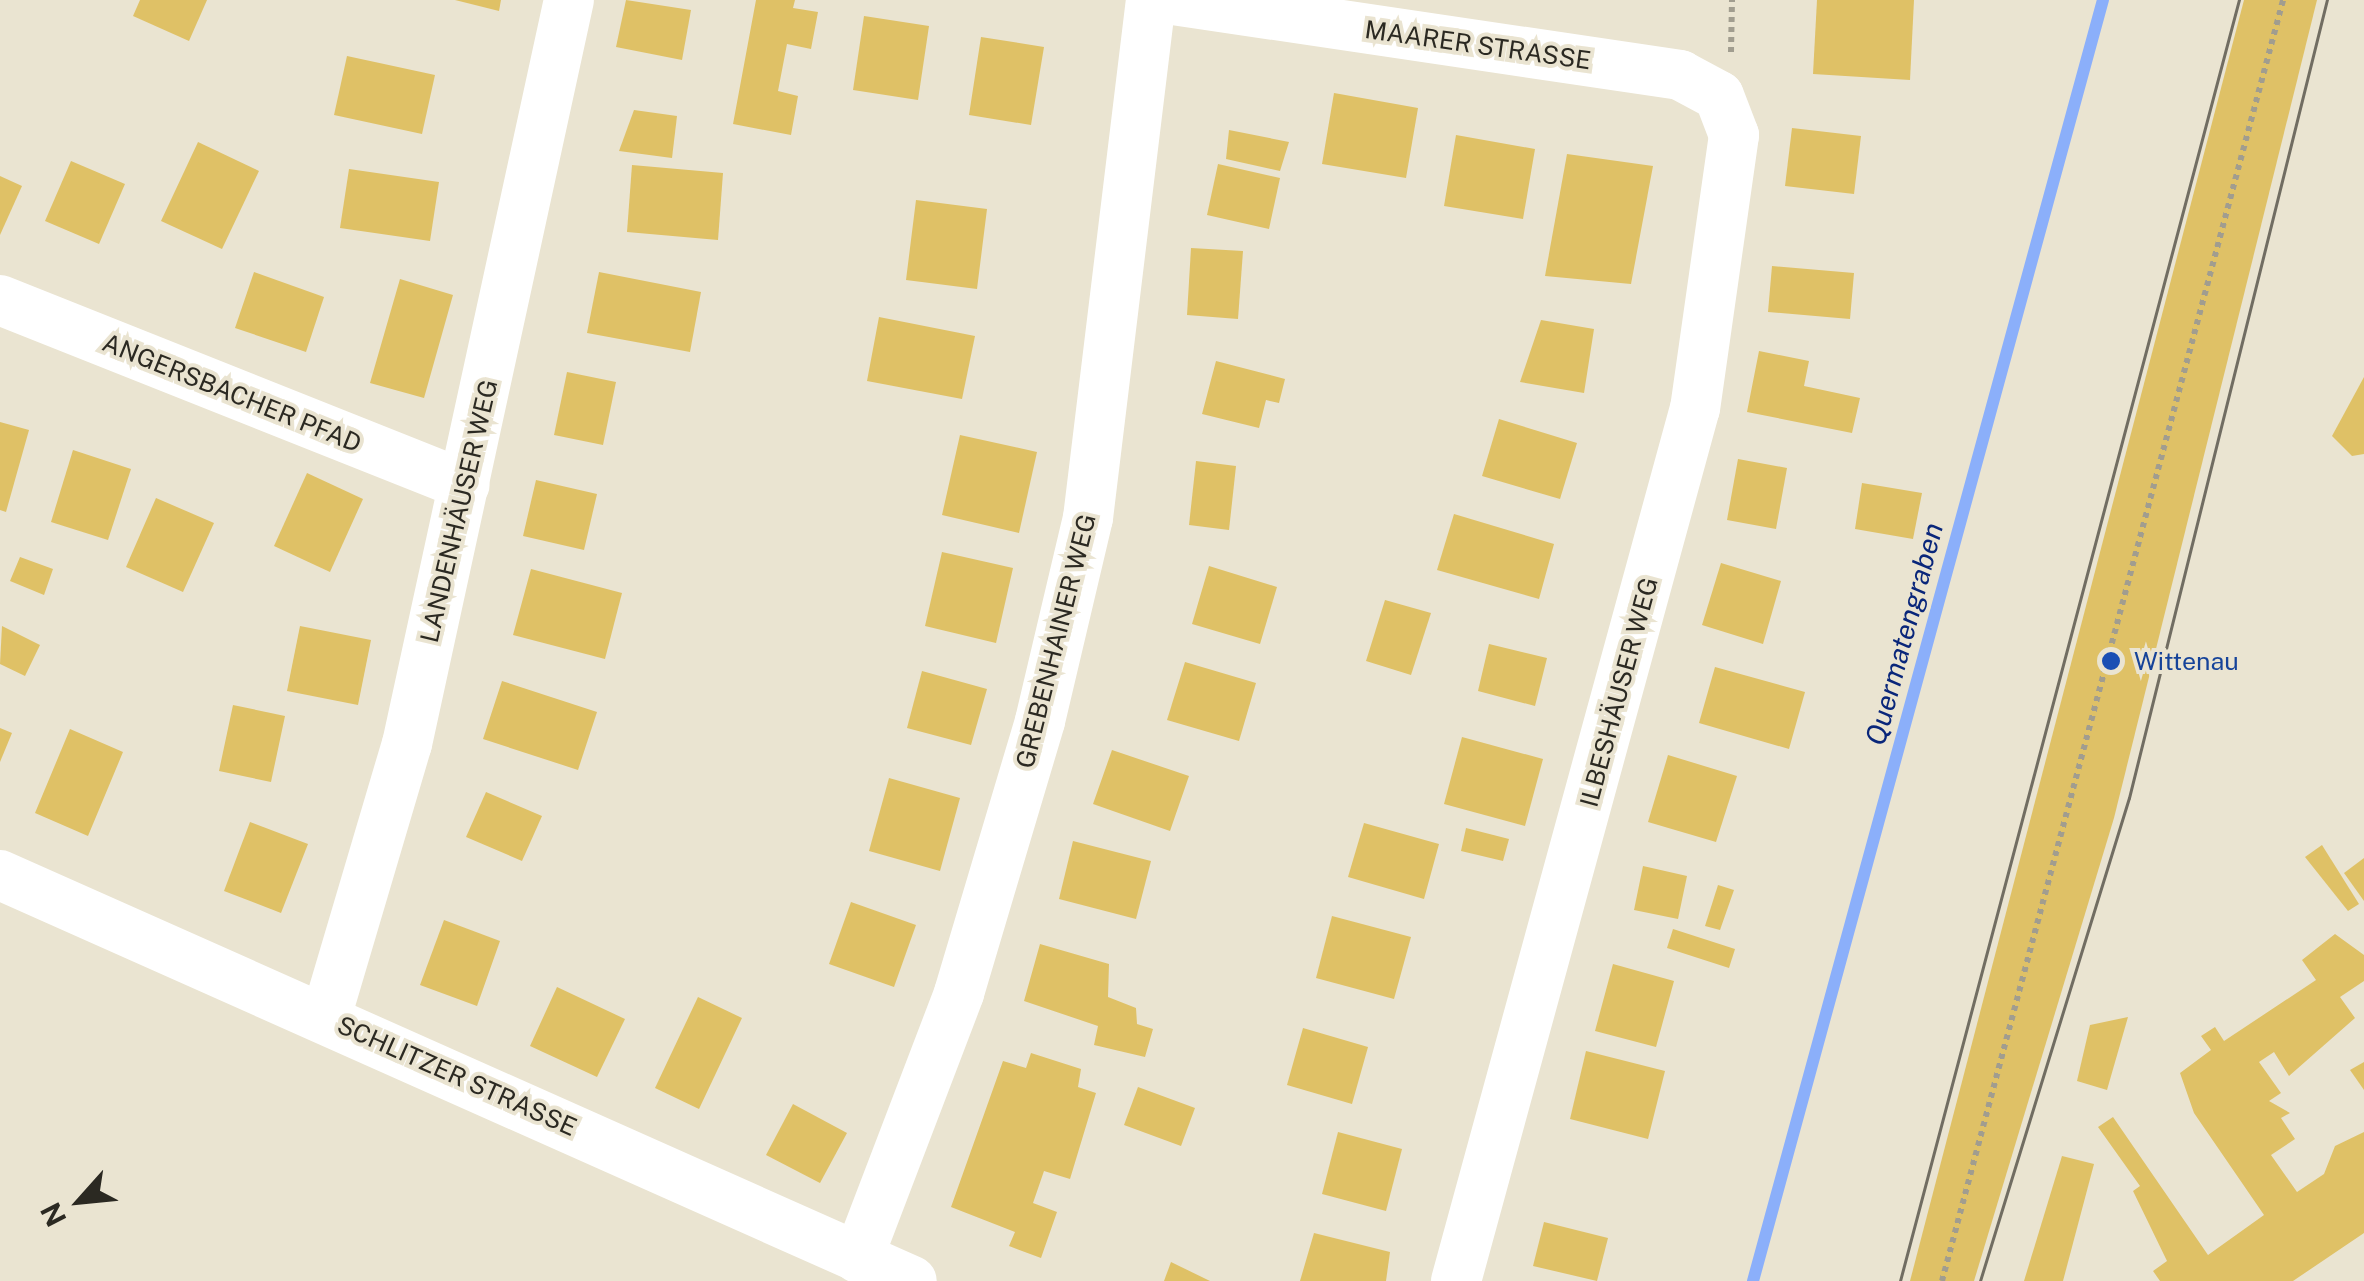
<!DOCTYPE html>
<html>
<head>
<meta charset="utf-8">
<style>
	body { margin:0 }
	#map { position:relative; width:2364px; height:1281px; overflow:hidden; background:#eae4d1; font-family:"Public Sans",sans-serif }
	div>[style] { position:absolute }
	[style*='--x'] { left:calc(var(--x)*1px); top:calc(var(--y)*1px); width:calc(var(--w)*1px); rotate:calc(var(--a)*1deg) }
	.stream>* { height:12px; margin:-6px; padding:0 6px; transform-origin:6px; border-radius:6px; background:#8baffa }
	.building>* { inset:0; background:#dfc166 }
	.path>* { height:6px; margin-top:-3px; transform-origin:0; background:repeating-linear-gradient(90deg,#a19d8f 0 5px,transparent 0 10px) }
	.minor>* { height:50px; margin:-25px; padding:0 25px; transform-origin:25px; border-radius:25px; background:#fff }
	.tram>* { height:2.5px; margin:-1.25px; padding:0 1.25px; transform-origin:1.25px; border-radius:1.25px; background:#716d62 }
	.dots>* { width:28px; height:28px; translate:-50% -50%; box-sizing:border-box; border:5px solid #eae4d1; border-radius:50% }
	span { translate:-50% -50%; white-space:nowrap; text-align:center; line-height:1.15; -webkit-text-stroke:8px #eae4d1; paint-order:stroke }
	.street-label { font-size:25px; color:#2b2922 }
	.transit-label { font-size:25px; color:#164399 }
	.left { translate:0 -50%; text-align:left }
	.water-label { font-size:28px; color:#09267a; font-style:italic }
	.north { position:absolute; left:30px; top:1151px; width:100px; height:100px; -webkit-text-stroke:8px #eae4d1; paint-order:stroke; rotate:243deg; font-size:28px; font-weight:700; line-height:40px; text-align:center; color:#2b2922 }
	.north::after { content:''; display:block; margin:auto; width:35px; height:45px; background:#2b2922; clip-path:polygon(50% 0,100% 100%,50% 72%,0 100%) }
</style>
</head>
<body>
<div id="map">
	<div class="stream">
		<div style="--x:1753;--y:1281;--w:1328;--a:-74.72"></div>
	</div>
	<div class="building">
		<div style="clip-path:polygon(140px 0,207px 0,189px 41px,133px 16px)"></div>
		<div style="clip-path:polygon(455px 0,501px 0,499px 11px)"></div>
		<div style="clip-path:polygon(626px 0,691px 10px,682px 60px,616px 47px)"></div>
		<div style="clip-path:polygon(756px 0,795px 0,793px 8px,818px 12px,811px 49px,787px 44px,778px 91px,798px 96px,791px 135px,733px 124px)"></div>
		<div style="clip-path:polygon(1817px 0,1914px 0,1910px 80px,1813px 74px)"></div>
		<div style="clip-path:polygon(2244px 0,2317px 0,2114px 818px,1974px 1281px,1910px 1281px)"></div>
		<div style="clip-path:polygon(864px 16px,929px 26px,918px 100px,853px 90px)"></div>
		<div style="clip-path:polygon(981px 37px,1044px 47px,1031px 125px,969px 115px)"></div>
		<div style="clip-path:polygon(347px 56px,435px 75px,422px 134px,334px 115px)"></div>
		<div style="clip-path:polygon(1334px 93px,1418px 108px,1406px 178px,1322px 164px)"></div>
		<div style="clip-path:polygon(634px 110px,677px 116px,672px 158px,619px 151px)"></div>
		<div style="clip-path:polygon(1792px 128px,1861px 136px,1854px 194px,1785px 186px)"></div>
		<div style="clip-path:polygon(1229px 130px,1289px 142px,1280px 171px,1226px 159px)"></div>
		<div style="clip-path:polygon(1456px 135px,1535px 149px,1523px 219px,1444px 206px)"></div>
		<div style="clip-path:polygon(198px 142px,259px 171px,222px 249px,161px 221px)"></div>
		<div style="clip-path:polygon(1567px 154px,1653px 166px,1631px 284px,1545px 276px)"></div>
		<div style="clip-path:polygon(71px 161px,125px 184px,99px 244px,45px 221px)"></div>
		<div style="clip-path:polygon(1218px 164px,1280px 178px,1269px 229px,1207px 215px)"></div>
		<div style="clip-path:polygon(632px 165px,723px 173px,718px 240px,627px 232px)"></div>
		<div style="clip-path:polygon(349px 169px,439px 182px,430px 241px,340px 228px)"></div>
		<div style="clip-path:polygon(0 176px,22px 186px,0 235px)"></div>
		<div style="clip-path:polygon(916px 200px,987px 209px,977px 289px,906px 280px)"></div>
		<div style="clip-path:polygon(1191px 248px,1243px 251px,1238px 319px,1187px 315px)"></div>
		<div style="clip-path:polygon(1772px 266px,1854px 273px,1850px 319px,1768px 312px)"></div>
		<div style="clip-path:polygon(254px 272px,324px 297px,306px 352px,235px 328px)"></div>
		<div style="clip-path:polygon(599px 272px,701px 292px,690px 352px,587px 333px)"></div>
		<div style="clip-path:polygon(400px 279px,453px 295px,424px 398px,370px 383px)"></div>
		<div style="clip-path:polygon(879px 317px,975px 336px,962px 399px,867px 381px)"></div>
		<div style="clip-path:polygon(1541px 320px,1594px 329px,1584px 393px,1520px 382px)"></div>
		<div style="clip-path:polygon(1759px 351px,1809px 361px,1804px 386px,1860px 398px,1852px 433px,1747px 412px)"></div>
		<div style="clip-path:polygon(1216px 361px,1285px 379px,1279px 403px,1266px 400px,1259px 428px,1202px 414px)"></div>
		<div style="clip-path:polygon(567px 372px,616px 382px,603px 445px,554px 435px)"></div>
		<div style="clip-path:polygon(2364px 377px,2364px 454px,2352px 456px,2332px 436px)"></div>
		<div style="clip-path:polygon(1499px 419px,1577px 443px,1560px 499px,1482px 476px)"></div>
		<div style="clip-path:polygon(0 422px,29px 430px,6px 512px,0 510px)"></div>
		<div style="clip-path:polygon(960px 435px,1037px 452px,1019px 533px,942px 515px)"></div>
		<div style="clip-path:polygon(73px 450px,131px 469px,108px 540px,51px 522px)"></div>
		<div style="clip-path:polygon(1738px 459px,1787px 468px,1776px 529px,1727px 520px)"></div>
		<div style="clip-path:polygon(1196px 461px,1236px 466px,1229px 530px,1189px 525px)"></div>
		<div style="clip-path:polygon(307px 473px,363px 499px,330px 572px,274px 546px)"></div>
		<div style="clip-path:polygon(536px 480px,597px 494px,584px 550px,523px 536px)"></div>
		<div style="clip-path:polygon(1862px 483px,1922px 493px,1913px 539px,1855px 529px)"></div>
		<div style="clip-path:polygon(156px 498px,214px 523px,183px 592px,126px 567px)"></div>
		<div style="clip-path:polygon(1454px 514px,1554px 544px,1539px 599px,1437px 570px)"></div>
		<div style="clip-path:polygon(942px 552px,1013px 568px,996px 643px,925px 626px)"></div>
		<div style="clip-path:polygon(20px 557px,53px 569px,44px 595px,10px 581px)"></div>
		<div style="clip-path:polygon(1721px 563px,1781px 581px,1763px 644px,1702px 625px)"></div>
		<div style="clip-path:polygon(1209px 566px,1277px 587px,1260px 644px,1192px 624px)"></div>
		<div style="clip-path:polygon(531px 569px,622px 593px,605px 659px,513px 635px)"></div>
		<div style="clip-path:polygon(1385px 600px,1431px 613px,1411px 675px,1366px 661px)"></div>
		<div style="clip-path:polygon(2px 626px,40px 645px,25px 676px,0 664px)"></div>
		<div style="clip-path:polygon(300px 626px,371px 640px,358px 705px,287px 691px)"></div>
		<div style="clip-path:polygon(1489px 644px,1547px 658px,1535px 706px,1478px 691px)"></div>
		<div style="clip-path:polygon(1185px 662px,1256px 683px,1239px 741px,1167px 720px)"></div>
		<div style="clip-path:polygon(1715px 667px,1805px 692px,1789px 749px,1699px 723px)"></div>
		<div style="clip-path:polygon(922px 671px,987px 689px,971px 745px,907px 728px)"></div>
		<div style="clip-path:polygon(502px 681px,597px 712px,578px 770px,483px 739px)"></div>
		<div style="clip-path:polygon(233px 705px,285px 716px,271px 782px,219px 771px)"></div>
		<div style="clip-path:polygon(0 728px,12px 733px,0 762px)"></div>
		<div style="clip-path:polygon(70px 729px,123px 752px,88px 836px,35px 813px)"></div>
		<div style="clip-path:polygon(1462px 737px,1543px 759px,1525px 826px,1444px 804px)"></div>
		<div style="clip-path:polygon(1112px 750px,1189px 776px,1170px 831px,1093px 804px)"></div>
		<div style="clip-path:polygon(1668px 755px,1737px 776px,1716px 842px,1648px 822px)"></div>
		<div style="clip-path:polygon(889px 778px,960px 798px,940px 871px,869px 851px)"></div>
		<div style="clip-path:polygon(486px 792px,542px 816px,522px 861px,466px 837px)"></div>
		<div style="clip-path:polygon(250px 822px,308px 844px,281px 913px,224px 891px)"></div>
		<div style="clip-path:polygon(1364px 823px,1439px 844px,1424px 899px,1348px 877px)"></div>
		<div style="clip-path:polygon(1466px 828px,1509px 839px,1503px 861px,1461px 851px)"></div>
		<div style="clip-path:polygon(1073px 841px,1151px 861px,1136px 919px,1059px 899px)"></div>
		<div style="clip-path:polygon(2322px 845px,2359px 904px,2348px 911px,2305px 857px)"></div>
		<div style="clip-path:polygon(2364px 858px,2364px 901px,2344px 873px)"></div>
		<div style="clip-path:polygon(1643px 866px,1687px 876px,1678px 919px,1634px 910px)"></div>
		<div style="clip-path:polygon(1718px 885px,1734px 890px,1720px 930px,1705px 926px)"></div>
		<div style="clip-path:polygon(851px 902px,916px 925px,894px 987px,829px 964px)"></div>
		<div style="clip-path:polygon(1332px 916px,1411px 937px,1394px 999px,1316px 978px)"></div>
		<div style="clip-path:polygon(444px 920px,500px 941px,477px 1006px,420px 985px)"></div>
		<div style="clip-path:polygon(1673px 929px,1735px 949px,1729px 968px,1667px 948px)"></div>
		<div style="clip-path:polygon(2335px 934px,2364px 955px,2364px 981px,2340px 997px,2355px 1018px,2289px 1076px,2274px 1052px,2259px 1062px,2281px 1093px,2269px 1101px,2290px 1113px,2281px 1118px,2295px 1139px,2271px 1155px,2297px 1192px,2324px 1174px,2335px 1146px,2364px 1132px,2364px 1233px,2293px 1281px,2160px 1281px,2153px 1271px,2167px 1261px,2133px 1191px,2140px 1186px,2098px 1127px,2113px 1117px,2208px 1255px,2264px 1215px,2194px 1113px,2180px 1073px,2211px 1050px,2201px 1036px,2215px 1027px,2224px 1041px,2316px 980px,2302px 960px)"></div>
		<div style="clip-path:polygon(1040px 944px,1109px 964px,1108px 997px,1136px 1008px,1137px 1024px,1153px 1029px,1145px 1057px,1094px 1045px,1098px 1026px,1024px 1001px)"></div>
		<div style="clip-path:polygon(1613px 964px,1674px 981px,1656px 1047px,1595px 1031px)"></div>
		<div style="clip-path:polygon(557px 987px,625px 1019px,597px 1077px,530px 1046px)"></div>
		<div style="clip-path:polygon(698px 997px,742px 1018px,699px 1109px,655px 1088px)"></div>
		<div style="clip-path:polygon(2128px 1017px,2107px 1090px,2077px 1081px,2090px 1025px)"></div>
		<div style="clip-path:polygon(1303px 1028px,1368px 1047px,1352px 1104px,1287px 1085px)"></div>
		<div style="clip-path:polygon(1586px 1051px,1665px 1071px,1648px 1139px,1570px 1119px)"></div>
		<div style="clip-path:polygon(1031px 1053px,1081px 1069px,1078px 1087px,1096px 1093px,1070px 1179px,1044px 1171px,1033px 1203px,1057px 1212px,1041px 1258px,1009px 1246px,1015px 1232px,951px 1207px,1003px 1061px,1026px 1068px)"></div>
		<div style="clip-path:polygon(2364px 1062px,2364px 1090px,2350px 1070px)"></div>
		<div style="clip-path:polygon(1138px 1087px,1195px 1108px,1181px 1146px,1124px 1125px)"></div>
		<div style="clip-path:polygon(793px 1104px,847px 1133px,820px 1183px,766px 1155px)"></div>
		<div style="clip-path:polygon(1338px 1132px,1402px 1149px,1386px 1211px,1322px 1194px)"></div>
		<div style="clip-path:polygon(2062px 1156px,2094px 1164px,2063px 1281px,2024px 1281px)"></div>
		<div style="clip-path:polygon(1544px 1222px,1608px 1238px,1597px 1281px,1533px 1266px)"></div>
		<div style="clip-path:polygon(1314px 1233px,1390px 1252px,1386px 1281px,1300px 1281px)"></div>
		<div style="clip-path:polygon(1171px 1262px,1210px 1281px,1164px 1281px)"></div>
	</div>
	<div class="path">
		<div style="--x:1731;--y:52;--w:52;--a:-88.9"></div>
		<div style="--x:1942;--y:1281;--w:1326;--a:-75.09"></div>
	</div>
	<div class="minor">
		<div style="--x:1173;--y:0;--w:513;--a:8.41"></div>
		<div style="--x:1680;--y:75;--w:44;--a:28.3"></div>
		<div style="--x:1719;--y:96;--w:42;--a:69"></div>
		<div style="--x:1734;--y:135;--w:276;--a:98.1"></div>
		<div style="--x:1695;--y:408;--w:905;--a:105.31"></div>
		<div style="--x:0;--y:300;--w:500;--a:21.7"></div>
		<div style="--x:0;--y:875;--w:998;--a:24"></div>
		<div style="--x:326;--y:1017;--w:285;--a:-73.5"></div>
		<div style="--x:407;--y:744;--w:761;--a:-77.72"></div>
		<div style="--x:858;--y:1258;--w:284;--a:-69.1"></div>
		<div style="--x:959;--y:993;--w:284;--a:-73.4"></div>
		<div style="--x:1040;--y:721;--w:209;--a:-76.7"></div>
		<div style="--x:1088;--y:518;--w:522;--a:-83.07"></div>
	</div>
	<div class="tram">
		<div style="--x:1900;--y:1281;--w:1325;--a:-75.18"></div>
		<div style="--x:1980;--y:1281;--w:505;--a:-72.86"></div>
		<div style="--x:2129;--y:798;--w:822;--a:-76.07"></div>
	</div>
	<div class="dots">
		<div style="left:2111px;top:661px;background:#1a4fb4"></div>
	</div>
	<div class="street-label">
		<span style="left:1478px;top:45px;rotate:8deg">MAARER STRASSE</span>
		<span style="left:232px;top:393px;rotate:22deg">ANGERSBACHER PFAD</span>
		<span style="left:459px;top:511px;rotate:-77deg">LANDENHÄUSER WEG</span>
		<span style="left:1056px;top:641px;rotate:-76deg">GREBENHAINER WEG</span>
		<span style="left:1619px;top:692px;rotate:-75deg">ILBESHÄUSER WEG</span>
		<span style="left:457px;top:1076px;rotate:24deg">SCHLITZER STRASSE</span>
	</div>
	<div class="transit-label">
		<span class="left" style="left:2134px;top:661px">Wittenau</span>
	</div>
	<div class="water-label">
		<span style="left:1904px;top:634px;rotate:-75deg">Quermatengraben</span>
	</div>
	<div class="north">N</div>
</div>
</body>
</html>
